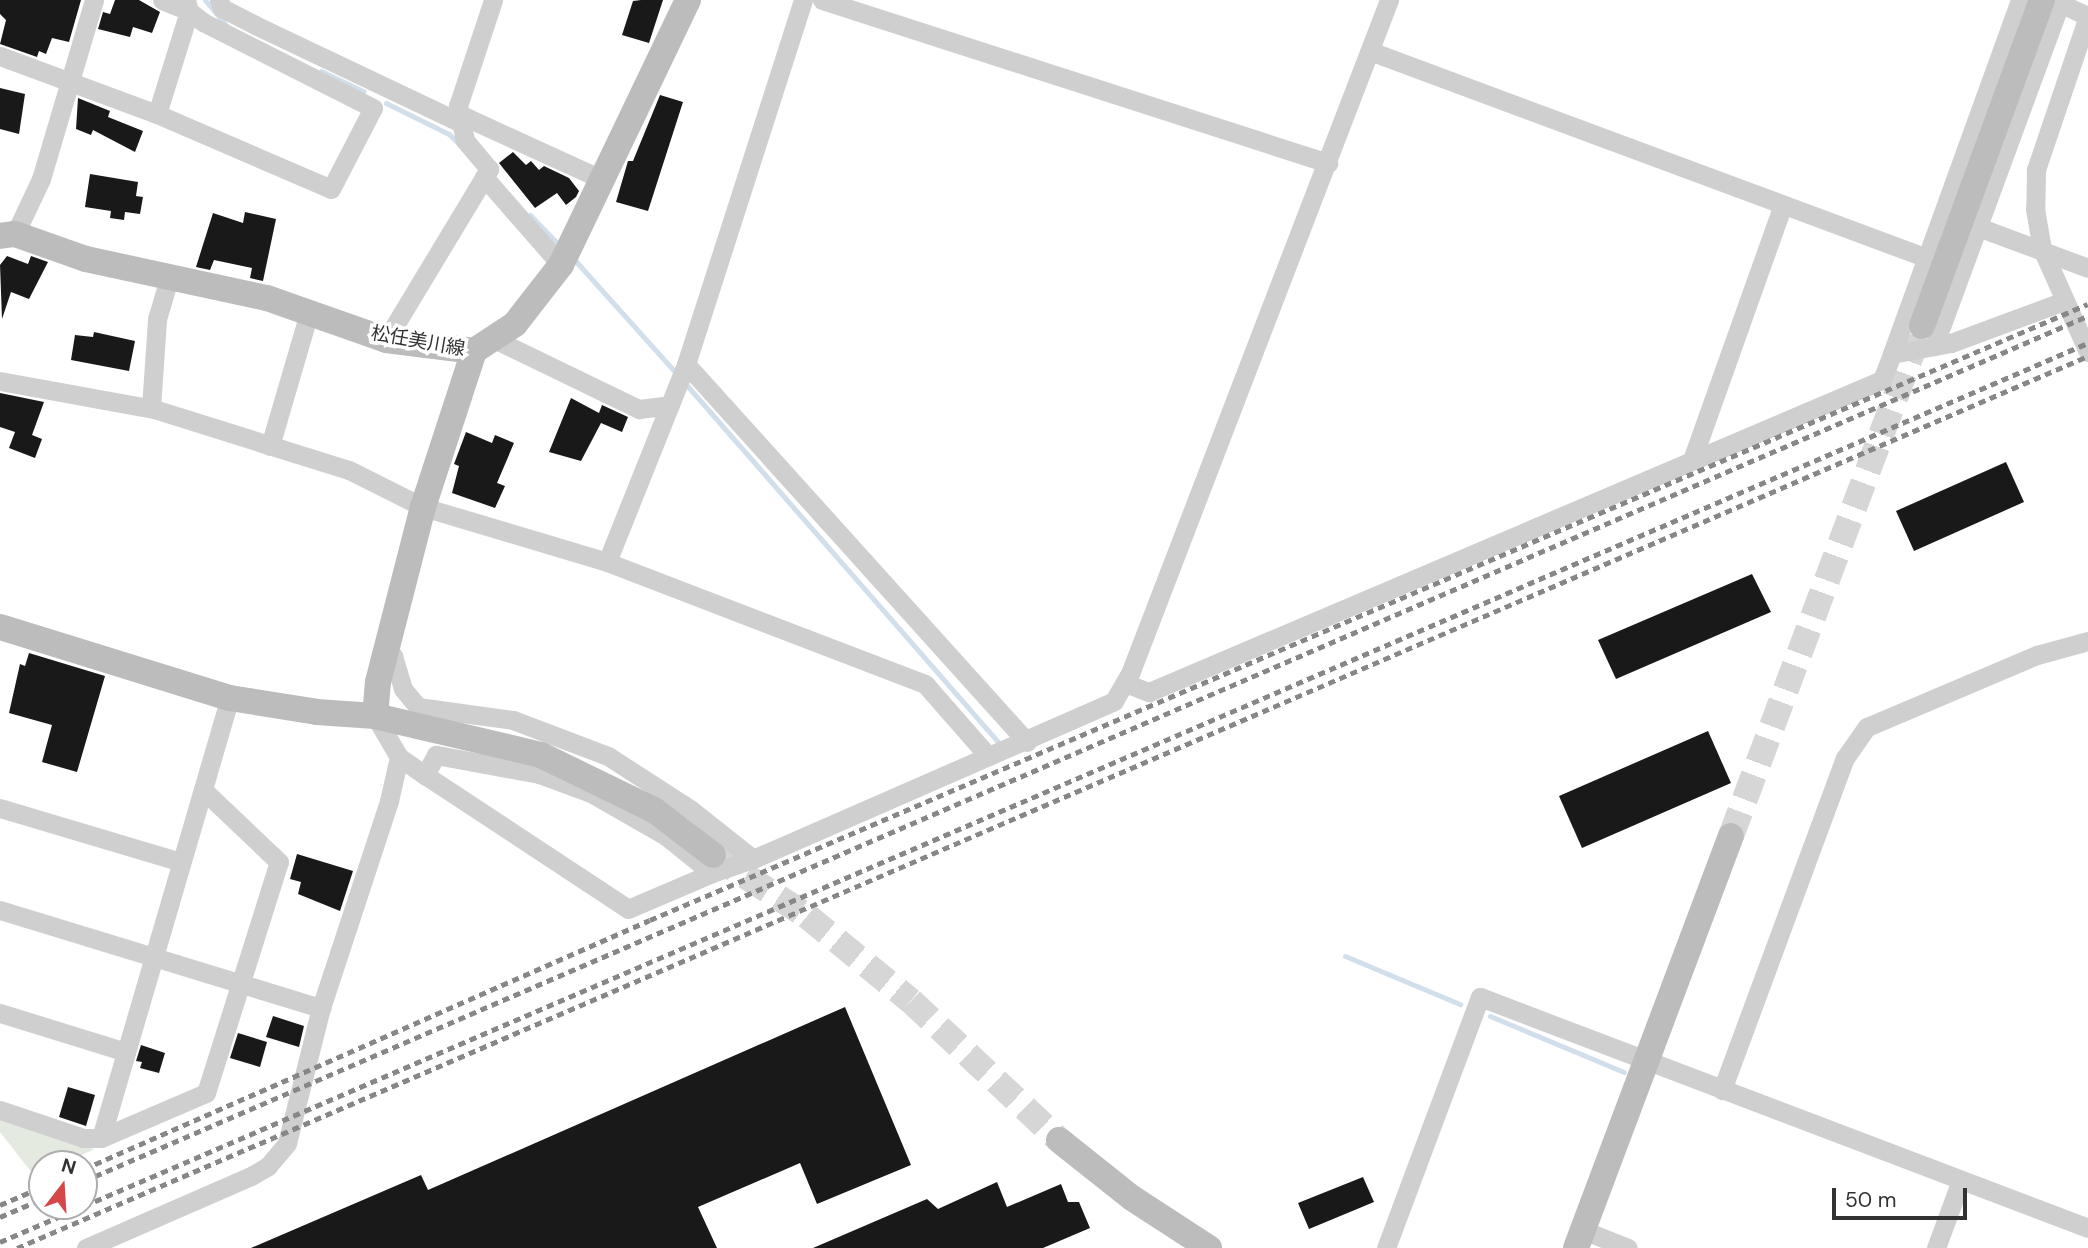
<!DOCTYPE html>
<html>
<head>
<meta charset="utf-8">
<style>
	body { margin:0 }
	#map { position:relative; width:2088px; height:1248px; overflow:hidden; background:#fff; font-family:"DM Sans","Noto Sans JP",sans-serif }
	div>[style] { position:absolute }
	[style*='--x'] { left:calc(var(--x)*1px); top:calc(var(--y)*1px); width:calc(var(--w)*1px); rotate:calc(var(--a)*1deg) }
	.green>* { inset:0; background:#e4eadf }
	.stream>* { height:5px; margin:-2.5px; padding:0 2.5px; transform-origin:2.5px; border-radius:2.5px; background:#d0dfeb }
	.building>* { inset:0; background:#191919 }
	.secondary-tunnel>* { height:26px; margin-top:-13px; transform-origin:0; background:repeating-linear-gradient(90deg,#d6d6d6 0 26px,transparent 0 39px) }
	.street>* { height:19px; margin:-9.5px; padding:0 9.5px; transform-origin:9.5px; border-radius:9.5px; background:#cfcfcf }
	.secondary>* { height:26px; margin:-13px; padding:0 13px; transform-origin:13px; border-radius:13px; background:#bcbcbc }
	.rail>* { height:5px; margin-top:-2.5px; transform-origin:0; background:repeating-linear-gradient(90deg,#878787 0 7px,transparent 0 12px) }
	span { translate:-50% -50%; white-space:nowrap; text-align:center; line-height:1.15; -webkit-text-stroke:7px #fff; paint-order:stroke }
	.street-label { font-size:19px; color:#323232 }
	.north { position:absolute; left:28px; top:1150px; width:70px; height:70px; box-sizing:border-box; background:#fff; border:2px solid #adadad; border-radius:50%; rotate:17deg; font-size:19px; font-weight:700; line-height:28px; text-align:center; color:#323232 }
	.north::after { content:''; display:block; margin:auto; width:24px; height:32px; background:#d64749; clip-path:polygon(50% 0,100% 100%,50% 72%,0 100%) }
	.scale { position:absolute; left:1832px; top:1188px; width:135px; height:32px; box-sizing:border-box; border:4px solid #323232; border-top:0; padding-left:9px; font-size:21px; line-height:24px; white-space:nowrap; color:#323232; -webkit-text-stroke:5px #fff; paint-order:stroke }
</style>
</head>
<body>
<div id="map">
	<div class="green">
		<div style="clip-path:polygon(0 1119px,94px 1149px,64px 1164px,42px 1164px,42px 1175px,36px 1178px,0 1132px)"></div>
	</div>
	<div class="stream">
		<div style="--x:205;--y:0;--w:34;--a:50"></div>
		<div style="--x:321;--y:71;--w:47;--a:25.5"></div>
		<div style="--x:386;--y:103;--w:70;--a:26.2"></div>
		<div style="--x:449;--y:134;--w:13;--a:45"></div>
		<div style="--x:530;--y:215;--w:46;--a:45.9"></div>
		<div style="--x:572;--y:257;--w:159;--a:48.1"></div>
		<div style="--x:684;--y:382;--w:481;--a:48.9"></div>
		<div style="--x:1345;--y:956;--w:125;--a:22.7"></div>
		<div style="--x:1490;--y:1016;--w:145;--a:22.7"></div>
	</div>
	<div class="building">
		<div style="clip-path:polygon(0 0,81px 0,69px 42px,52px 38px,46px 54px,39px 51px,37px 57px,0 44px,6px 20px,0 14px)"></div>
		<div style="clip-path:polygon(115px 0,139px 0,160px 12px,152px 33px,133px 27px,130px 37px,98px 29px,103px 12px,110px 14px)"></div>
		<div style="clip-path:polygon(641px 0,663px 0,649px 43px,622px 35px,633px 1px)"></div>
		<div style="clip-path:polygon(0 88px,25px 94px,19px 134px,0 129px)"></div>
		<div style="clip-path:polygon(660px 95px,683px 102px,648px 211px,616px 202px,628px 161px,633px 161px)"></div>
		<div style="clip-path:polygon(78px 98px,110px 111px,108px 117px,143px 131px,135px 152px,93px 130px,91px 135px,76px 129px)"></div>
		<div style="clip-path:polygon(513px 152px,526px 165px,531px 161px,539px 170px,544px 166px,569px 178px,579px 191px,576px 197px,566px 205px,557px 193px,535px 208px,499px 163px)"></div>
		<div style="clip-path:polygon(90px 174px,138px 182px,136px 196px,143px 197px,140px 214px,125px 212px,124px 220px,110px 218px,111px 211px,85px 207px)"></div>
		<div style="clip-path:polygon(245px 212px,276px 219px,263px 281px,250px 278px,252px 268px,214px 260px,210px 270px,196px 267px,213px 213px,243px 223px)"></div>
		<div style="clip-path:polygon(7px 256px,28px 264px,31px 256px,48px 262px,29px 299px,11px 292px,2px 319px,0 265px)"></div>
		<div style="clip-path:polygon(94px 332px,135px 341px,129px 371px,71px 360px,75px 335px,93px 337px)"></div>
		<div style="clip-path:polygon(0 393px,44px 402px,32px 435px,42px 439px,35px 458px,9px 448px,15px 432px,0 427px)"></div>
		<div style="clip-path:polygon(571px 398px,599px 413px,602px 405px,628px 417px,622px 432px,601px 423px,581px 461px,549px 452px)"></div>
		<div style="clip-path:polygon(466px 432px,492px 443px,495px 435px,514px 443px,497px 483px,505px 486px,495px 508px,452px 493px,459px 466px,454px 464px)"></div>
		<div style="clip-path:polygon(2006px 462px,2024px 502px,1914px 551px,1896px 511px)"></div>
		<div style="clip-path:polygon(1752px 574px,1771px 612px,1616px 679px,1598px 640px)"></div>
		<div style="clip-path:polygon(29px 653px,105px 676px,77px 772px,42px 762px,52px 725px,9px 713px,20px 664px,25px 666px)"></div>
		<div style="clip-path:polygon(1708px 731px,1731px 783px,1582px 848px,1559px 796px)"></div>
		<div style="clip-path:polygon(297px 854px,353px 871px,340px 911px,298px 894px,301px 882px,290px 879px)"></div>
		<div style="clip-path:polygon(845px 1007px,911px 1165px,817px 1204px,800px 1163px,698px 1207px,717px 1248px,251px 1248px,421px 1175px,428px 1190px)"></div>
		<div style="clip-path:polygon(273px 1016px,304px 1026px,299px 1047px,266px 1037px)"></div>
		<div style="clip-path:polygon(238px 1033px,267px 1042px,260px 1067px,230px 1058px)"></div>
		<div style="clip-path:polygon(141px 1045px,165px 1053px,159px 1073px,140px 1068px,142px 1062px,136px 1061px)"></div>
		<div style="clip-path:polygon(68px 1087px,95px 1095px,86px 1126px,59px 1117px)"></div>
		<div style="clip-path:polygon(1363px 1177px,1374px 1202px,1309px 1229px,1298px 1203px)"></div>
		<div style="clip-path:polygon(997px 1182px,1007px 1207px,1061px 1184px,1068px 1202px,1079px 1202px,1090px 1228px,1043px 1248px,813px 1248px,927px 1199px,938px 1209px)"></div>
	</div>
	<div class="secondary-tunnel">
		<div style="--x:1731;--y:836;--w:545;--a:-69.47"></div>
		<div style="--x:713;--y:855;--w:112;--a:33"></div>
		<div style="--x:807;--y:916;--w:134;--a:39.3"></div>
		<div style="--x:911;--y:1001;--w:203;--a:43.2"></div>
	</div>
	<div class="street">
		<div style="--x:219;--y:0;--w:9;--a:69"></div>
		<div style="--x:222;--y:8;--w:37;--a:27"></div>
		<div style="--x:255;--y:25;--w:228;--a:25.4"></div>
		<div style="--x:803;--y:0;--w:382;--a:107.8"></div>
		<div style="--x:686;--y:364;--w:509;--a:47.95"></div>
		<div style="--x:822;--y:0;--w:532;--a:17.86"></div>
		<div style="--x:2020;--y:0;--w:376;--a:109.9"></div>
		<div style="--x:1892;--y:354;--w:60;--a:-10.6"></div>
		<div style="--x:1951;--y:343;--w:121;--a:-20.4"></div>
		<div style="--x:2053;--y:0;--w:38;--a:25"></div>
		<div style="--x:2088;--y:16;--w:163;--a:108.7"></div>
		<div style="--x:2036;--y:170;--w:39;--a:91"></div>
		<div style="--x:2035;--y:209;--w:41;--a:80.1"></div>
		<div style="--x:2042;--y:249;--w:113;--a:65.9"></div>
		<div style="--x:1370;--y:51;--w:594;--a:20.39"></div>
		<div style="--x:0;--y:56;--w:167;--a:20.3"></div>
		<div style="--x:157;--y:114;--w:189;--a:23.3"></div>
		<div style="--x:331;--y:189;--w:91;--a:-62.6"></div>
		<div style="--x:373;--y:108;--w:191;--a:-153.2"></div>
		<div style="--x:203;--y:22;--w:18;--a:-142"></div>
		<div style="--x:189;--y:11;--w:11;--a:-105"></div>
		<div style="--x:157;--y:114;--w:108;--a:-72.7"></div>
		<div style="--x:189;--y:11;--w:29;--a:-158"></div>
		<div style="--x:459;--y:114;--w:156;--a:24.6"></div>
		<div style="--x:484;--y:177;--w:117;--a:48.8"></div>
		<div style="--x:1978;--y:227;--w:117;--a:20.4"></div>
		<div style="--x:15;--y:234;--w:61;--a:-64.7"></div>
		<div style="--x:41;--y:179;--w:187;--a:-73.5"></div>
		<div style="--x:386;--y:340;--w:200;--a:-58.9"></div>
		<div style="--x:489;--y:169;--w:38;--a:-130"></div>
		<div style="--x:465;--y:140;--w:35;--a:-102"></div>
		<div style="--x:458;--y:106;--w:112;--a:-71.7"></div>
		<div style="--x:496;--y:340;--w:159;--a:25.8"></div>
		<div style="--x:639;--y:409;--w:31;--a:-7"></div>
		<div style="--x:1934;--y:346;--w:365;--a:-69.8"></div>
		<div style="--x:0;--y:381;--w:157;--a:10.3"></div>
		<div style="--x:154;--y:409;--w:204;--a:17.4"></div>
		<div style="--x:349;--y:470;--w:83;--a:26.6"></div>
		<div style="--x:423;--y:507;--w:192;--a:16.6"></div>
		<div style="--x:607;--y:562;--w:341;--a:21"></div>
		<div style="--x:925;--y:684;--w:96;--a:48.8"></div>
		<div style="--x:151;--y:408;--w:89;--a:-86.1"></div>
		<div style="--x:157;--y:319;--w:46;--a:-73.5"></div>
		<div style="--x:270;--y:446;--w:139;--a:-73.7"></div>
		<div style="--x:1692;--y:460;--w:271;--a:-70.4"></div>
		<div style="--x:607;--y:562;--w:213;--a:-68.2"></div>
		<div style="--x:385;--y:653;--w:9;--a:21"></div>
		<div style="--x:393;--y:656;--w:34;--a:73"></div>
		<div style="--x:403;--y:689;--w:23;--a:50"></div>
		<div style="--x:418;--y:707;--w:96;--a:7.8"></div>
		<div style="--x:513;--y:720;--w:102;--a:20.8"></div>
		<div style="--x:608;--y:756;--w:98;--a:32.9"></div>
		<div style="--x:690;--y:809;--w:80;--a:38.4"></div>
		<div style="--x:1125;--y:683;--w:26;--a:21"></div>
		<div style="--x:1149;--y:692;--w:797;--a:-23.06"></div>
		<div style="--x:1882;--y:380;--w:28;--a:-69"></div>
		<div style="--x:375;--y:716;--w:48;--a:59.7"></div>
		<div style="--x:399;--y:757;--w:32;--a:35"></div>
		<div style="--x:425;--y:775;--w:243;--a:33.4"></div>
		<div style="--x:628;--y:909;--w:91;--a:-23.2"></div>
		<div style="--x:712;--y:873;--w:59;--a:-141.2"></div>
		<div style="--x:666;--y:836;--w:86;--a:-150.2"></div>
		<div style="--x:591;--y:793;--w:55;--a:-159.9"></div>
		<div style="--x:539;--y:774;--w:105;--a:-169.5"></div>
		<div style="--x:436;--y:755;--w:23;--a:119"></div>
		<div style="--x:0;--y:808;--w:189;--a:16.6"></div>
		<div style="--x:712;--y:873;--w:43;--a:-18.9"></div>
		<div style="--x:753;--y:859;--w:394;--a:-23.6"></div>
		<div style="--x:1114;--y:701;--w:34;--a:-60"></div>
		<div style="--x:1131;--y:671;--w:719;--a:-68.97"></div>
		<div style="--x:0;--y:910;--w:336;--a:17"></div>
		<div style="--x:0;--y:1013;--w:132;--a:17.2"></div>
		<div style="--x:1722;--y:1090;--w:354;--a:-69.7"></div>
		<div style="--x:1845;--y:758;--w:38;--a:-55"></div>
		<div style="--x:1867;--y:727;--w:185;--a:-23"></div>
		<div style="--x:2037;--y:655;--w:53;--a:-15.4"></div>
		<div style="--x:0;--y:1110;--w:88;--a:18.6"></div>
		<div style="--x:83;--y:1138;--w:18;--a:0"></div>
		<div style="--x:101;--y:1138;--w:114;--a:-23.2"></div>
		<div style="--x:206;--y:1093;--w:242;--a:-72.5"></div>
		<div style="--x:279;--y:862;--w:105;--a:-136.5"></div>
		<div style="--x:101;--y:1138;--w:459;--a:-73.7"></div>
		<div style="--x:1583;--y:1230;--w:48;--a:21.8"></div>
		<div style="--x:86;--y:1248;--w:180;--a:-23.6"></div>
		<div style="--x:251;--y:1176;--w:20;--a:-30"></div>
		<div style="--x:268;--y:1166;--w:30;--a:-50"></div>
		<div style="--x:287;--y:1143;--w:139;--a:-75.9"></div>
		<div style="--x:321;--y:1008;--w:218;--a:-71.8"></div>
		<div style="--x:389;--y:801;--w:45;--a:-77.2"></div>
		<div style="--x:1386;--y:1248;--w:268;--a:-69.5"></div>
		<div style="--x:1480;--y:997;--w:650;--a:20.8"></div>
		<div style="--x:1936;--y:1248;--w:72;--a:-69.8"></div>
	</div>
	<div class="secondary">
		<div style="--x:0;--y:236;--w:15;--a:-8"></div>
		<div style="--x:15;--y:234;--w:75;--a:19.4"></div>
		<div style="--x:86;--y:259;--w:185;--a:12.2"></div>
		<div style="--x:267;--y:298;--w:126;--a:19.4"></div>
		<div style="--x:386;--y:340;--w:89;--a:7.1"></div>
		<div style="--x:474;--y:351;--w:49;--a:-33.4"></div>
		<div style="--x:515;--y:324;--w:75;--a:-52.1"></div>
		<div style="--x:561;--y:265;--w:294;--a:-64.4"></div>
		<div style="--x:1922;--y:326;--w:347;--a:-69.8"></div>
		<div style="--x:0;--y:627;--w:241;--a:17.2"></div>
		<div style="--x:230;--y:698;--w:88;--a:9.1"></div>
		<div style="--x:317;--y:712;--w:58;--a:3.9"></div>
		<div style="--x:375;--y:716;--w:171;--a:13.2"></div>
		<div style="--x:541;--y:755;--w:126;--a:26"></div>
		<div style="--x:654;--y:810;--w:74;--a:37.3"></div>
		<div style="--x:375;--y:716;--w:34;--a:-85"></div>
		<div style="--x:378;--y:682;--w:181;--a:-75.6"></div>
		<div style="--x:423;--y:507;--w:164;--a:-71.9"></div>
		<div style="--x:1059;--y:1140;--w:93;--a:38.5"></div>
		<div style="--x:1132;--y:1198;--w:92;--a:33"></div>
		<div style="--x:1576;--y:1248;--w:440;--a:-69.4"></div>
	</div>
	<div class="rail">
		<div style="--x:84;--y:1169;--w:618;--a:-23.75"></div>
		<div style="--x:650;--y:920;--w:1564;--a:-23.19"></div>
		<div style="--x:84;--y:1181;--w:2183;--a:-23.35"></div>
		<div style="--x:0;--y:1205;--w:46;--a:-23.2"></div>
		<div style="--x:84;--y:1206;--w:2182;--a:-23.3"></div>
		<div style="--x:0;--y:1217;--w:46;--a:-23.2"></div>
		<div style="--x:0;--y:1242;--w:91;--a:-23.2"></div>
		<div style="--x:17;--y:1248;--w:2255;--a:-23.3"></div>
	</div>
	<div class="street-label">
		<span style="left:418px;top:341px;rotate:10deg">松任美川線</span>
	</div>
	<div class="north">N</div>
	<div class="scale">50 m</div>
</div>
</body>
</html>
